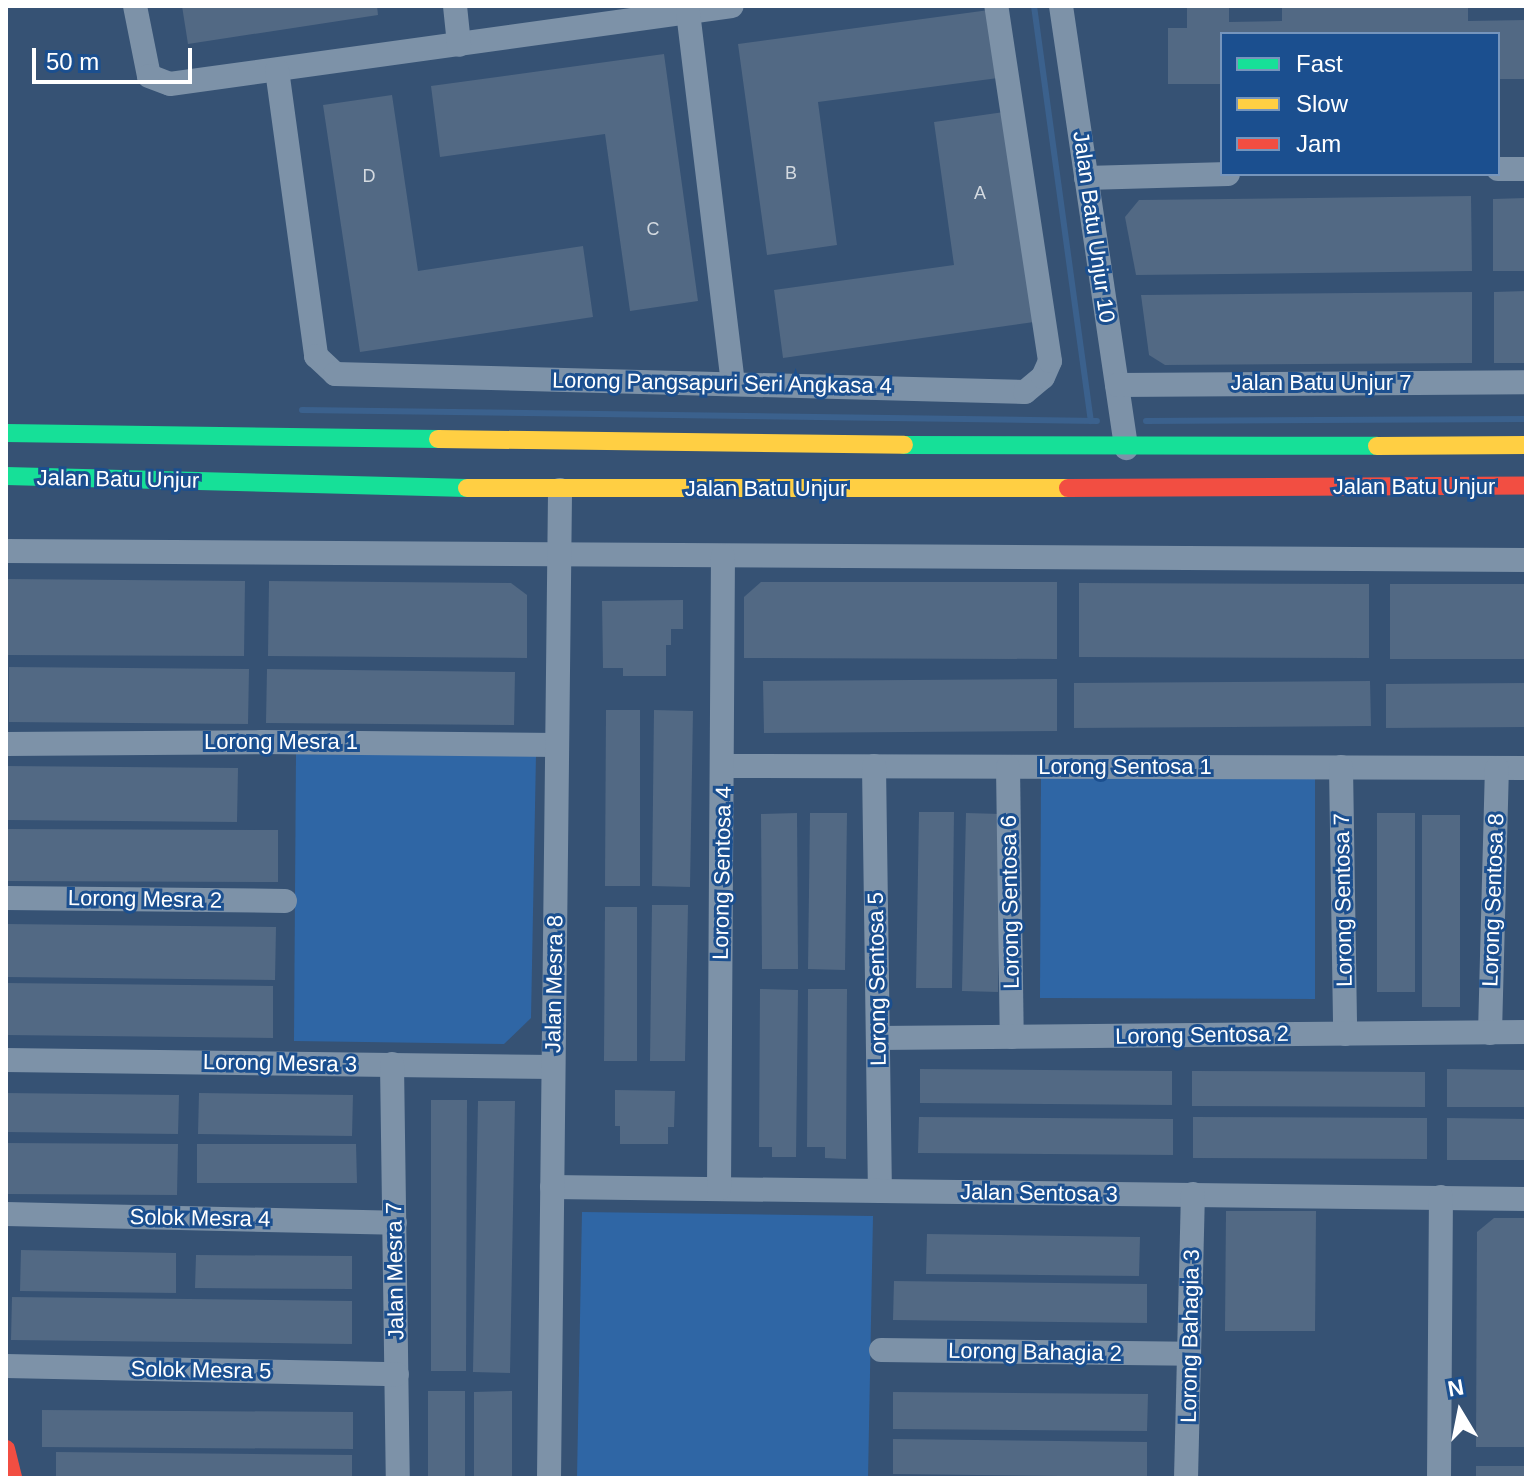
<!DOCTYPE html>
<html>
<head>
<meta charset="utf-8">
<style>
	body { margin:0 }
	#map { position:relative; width:1532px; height:1484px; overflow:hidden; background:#365274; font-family:Helvetica,sans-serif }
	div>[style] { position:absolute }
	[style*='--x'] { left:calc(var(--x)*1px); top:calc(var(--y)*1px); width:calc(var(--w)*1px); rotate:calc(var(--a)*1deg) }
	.green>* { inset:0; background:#2f66a5 }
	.stream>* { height:6px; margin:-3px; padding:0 3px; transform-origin:3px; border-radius:3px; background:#3b618d }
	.building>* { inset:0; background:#526984 }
	.street>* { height:24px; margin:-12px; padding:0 12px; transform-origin:12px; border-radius:12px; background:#7d92a8 }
	.fast>* { height:18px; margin:-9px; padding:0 9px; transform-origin:9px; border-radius:9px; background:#16e098 }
	.slow>* { height:18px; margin:-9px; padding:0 9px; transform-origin:9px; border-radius:9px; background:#ffcf43 }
	.jam>* { height:18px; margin:-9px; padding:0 9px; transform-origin:9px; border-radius:9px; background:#f24e42 }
	span { translate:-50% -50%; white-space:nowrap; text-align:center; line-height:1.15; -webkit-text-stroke:6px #1b4f8f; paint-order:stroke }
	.number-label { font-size:18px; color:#d4dae0 }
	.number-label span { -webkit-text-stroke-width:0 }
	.street-label { font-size:22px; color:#fff }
	.frame { position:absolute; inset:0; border:8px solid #fff; pointer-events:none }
	.legend { position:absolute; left:1220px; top:32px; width:280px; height:144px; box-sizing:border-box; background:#1b4f8f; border:2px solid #7695bc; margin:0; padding:10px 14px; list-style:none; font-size:24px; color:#fff }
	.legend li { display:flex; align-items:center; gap:16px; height:40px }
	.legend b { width:40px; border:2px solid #7695bc }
	.north { position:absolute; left:1420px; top:1372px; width:80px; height:80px; -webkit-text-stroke:6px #1b4f8f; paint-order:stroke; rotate:350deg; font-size:22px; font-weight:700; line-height:32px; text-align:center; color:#fff }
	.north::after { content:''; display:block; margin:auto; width:28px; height:36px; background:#fff; clip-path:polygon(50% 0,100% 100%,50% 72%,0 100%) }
	.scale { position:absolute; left:32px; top:48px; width:160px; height:36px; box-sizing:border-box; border:4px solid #fff; border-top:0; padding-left:10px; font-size:24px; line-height:28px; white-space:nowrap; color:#fff; -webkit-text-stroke:6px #1b4f8f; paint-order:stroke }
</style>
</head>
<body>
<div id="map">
	<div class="green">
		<div style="clip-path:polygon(296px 752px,536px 754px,531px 1018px,504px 1044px,294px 1041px)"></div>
		<div style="clip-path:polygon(1041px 776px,1315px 776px,1315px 999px,1040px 998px)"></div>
		<div style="clip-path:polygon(582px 1212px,873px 1216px,868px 1478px,577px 1478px)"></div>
	</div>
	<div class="stream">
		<div style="--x:1034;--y:6;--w:419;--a:82.2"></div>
		<div style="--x:302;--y:410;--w:795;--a:0.79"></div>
		<div style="--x:1146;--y:421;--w:380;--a:-0.3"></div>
	</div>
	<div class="building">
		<div style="clip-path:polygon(182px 6px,377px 6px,378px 15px,188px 44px)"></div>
		<div style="clip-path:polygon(1187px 6px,1229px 6px,1229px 22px,1282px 21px,1282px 6px,1468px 6px,1468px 21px,1526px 20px,1526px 79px,1498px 79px,1498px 34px,1222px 34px,1222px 84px,1168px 84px,1168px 28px,1187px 28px)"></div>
		<div style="clip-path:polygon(989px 10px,998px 78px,818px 102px,837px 245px,767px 255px,738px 44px)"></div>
		<div style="clip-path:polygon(664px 54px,698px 301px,630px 311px,605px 134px,440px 157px,431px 86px)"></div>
		<div style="clip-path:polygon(392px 95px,418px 271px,583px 246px,593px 317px,360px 352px,323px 105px)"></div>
		<div style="clip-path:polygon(1004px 112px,1034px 322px,783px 358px,774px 290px,954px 265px,934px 122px)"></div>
		<div style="clip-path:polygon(1471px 196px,1472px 271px,1136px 275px,1125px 217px,1139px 200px)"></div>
		<div style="clip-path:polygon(1526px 198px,1526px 271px,1493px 271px,1493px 199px)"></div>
		<div style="clip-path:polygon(1526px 291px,1526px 363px,1494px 363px,1494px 292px)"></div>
		<div style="clip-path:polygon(1472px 292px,1472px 363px,1165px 365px,1149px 355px,1141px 295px)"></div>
		<div style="clip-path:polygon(6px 579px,245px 581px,244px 656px,6px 655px)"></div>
		<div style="clip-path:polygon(269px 581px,511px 583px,527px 595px,527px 658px,268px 656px)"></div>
		<div style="clip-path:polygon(761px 582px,1057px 582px,1057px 659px,744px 658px,744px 597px)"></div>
		<div style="clip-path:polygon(1079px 583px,1369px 584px,1369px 658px,1079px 657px)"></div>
		<div style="clip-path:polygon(1390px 584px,1526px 584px,1526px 659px,1390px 659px)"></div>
		<div style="clip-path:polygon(683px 600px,683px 629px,671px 629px,671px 645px,666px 645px,666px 676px,623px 676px,623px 668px,603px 668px,602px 601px)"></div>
		<div style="clip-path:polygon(9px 667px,249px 669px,248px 724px,9px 722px)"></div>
		<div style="clip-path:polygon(267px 669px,515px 672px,514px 725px,266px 723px)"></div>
		<div style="clip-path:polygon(1057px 679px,1057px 731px,764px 733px,763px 681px)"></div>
		<div style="clip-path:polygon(1370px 681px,1371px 726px,1074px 728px,1074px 683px)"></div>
		<div style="clip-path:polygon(1526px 683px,1526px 727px,1386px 728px,1386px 684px)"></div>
		<div style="clip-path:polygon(606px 710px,640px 710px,640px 886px,605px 886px)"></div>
		<div style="clip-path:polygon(654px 710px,693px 711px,690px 887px,652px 886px)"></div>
		<div style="clip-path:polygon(6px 766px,238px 768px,237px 822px,6px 820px)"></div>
		<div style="clip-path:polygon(919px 812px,954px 812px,952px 988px,916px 988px)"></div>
		<div style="clip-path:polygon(797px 813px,798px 969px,762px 969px,761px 814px)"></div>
		<div style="clip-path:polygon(810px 813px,847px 813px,845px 970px,808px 969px)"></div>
		<div style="clip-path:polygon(966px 813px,1001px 814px,998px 992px,962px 991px)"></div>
		<div style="clip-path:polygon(1377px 813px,1415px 813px,1415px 992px,1377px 992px)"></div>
		<div style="clip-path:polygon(1422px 815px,1460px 815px,1460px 1007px,1422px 1007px)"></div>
		<div style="clip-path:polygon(6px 829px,278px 830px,278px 882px,6px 881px)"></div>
		<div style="clip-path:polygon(652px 905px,688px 905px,685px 1061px,650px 1061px)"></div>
		<div style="clip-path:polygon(605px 907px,637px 907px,637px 1061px,604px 1061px)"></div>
		<div style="clip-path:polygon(6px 924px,276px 927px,275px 980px,6px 977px)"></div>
		<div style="clip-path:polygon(6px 983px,273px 986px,273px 1038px,6px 1035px)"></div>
		<div style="clip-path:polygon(760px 989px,798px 990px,796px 1157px,772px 1157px,772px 1147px,759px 1147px)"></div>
		<div style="clip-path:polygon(808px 989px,847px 989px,846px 1159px,825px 1158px,825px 1147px,807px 1147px)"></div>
		<div style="clip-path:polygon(920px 1069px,1172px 1071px,1172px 1105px,920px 1103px)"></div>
		<div style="clip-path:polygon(1447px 1069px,1526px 1070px,1526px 1107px,1447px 1107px)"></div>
		<div style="clip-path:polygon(1192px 1071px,1425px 1072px,1425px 1107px,1192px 1106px)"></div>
		<div style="clip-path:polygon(615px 1090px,675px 1091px,674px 1127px,668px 1127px,668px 1144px,620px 1144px,620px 1126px,615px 1126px)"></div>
		<div style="clip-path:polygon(6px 1093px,179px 1095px,178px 1134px,6px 1132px)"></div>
		<div style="clip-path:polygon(199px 1093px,353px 1095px,352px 1136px,198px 1134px)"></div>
		<div style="clip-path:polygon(431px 1100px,467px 1100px,466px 1371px,431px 1371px)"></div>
		<div style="clip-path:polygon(478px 1101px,515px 1101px,510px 1373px,473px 1372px)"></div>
		<div style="clip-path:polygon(919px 1117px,1173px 1119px,1173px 1155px,918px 1153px)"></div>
		<div style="clip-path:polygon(1193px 1117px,1427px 1118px,1427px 1159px,1193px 1158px)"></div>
		<div style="clip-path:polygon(1447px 1118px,1526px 1119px,1526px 1160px,1447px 1160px)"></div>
		<div style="clip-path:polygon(6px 1143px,178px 1144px,177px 1195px,6px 1194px)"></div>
		<div style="clip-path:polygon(197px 1144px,356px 1144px,357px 1183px,197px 1183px)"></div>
		<div style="clip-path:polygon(1226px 1211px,1316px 1211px,1315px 1331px,1225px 1331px)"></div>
		<div style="clip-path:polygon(1494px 1218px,1526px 1218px,1526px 1447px,1476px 1447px,1477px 1232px)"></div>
		<div style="clip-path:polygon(927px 1234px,1140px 1237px,1139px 1276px,926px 1274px)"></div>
		<div style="clip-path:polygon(21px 1250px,176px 1253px,176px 1293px,20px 1291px)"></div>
		<div style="clip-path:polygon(196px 1255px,352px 1256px,352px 1289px,195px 1288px)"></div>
		<div style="clip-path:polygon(894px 1281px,1147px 1284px,1147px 1323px,893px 1320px)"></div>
		<div style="clip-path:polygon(12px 1297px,352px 1301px,352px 1344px,11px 1340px)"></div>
		<div style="clip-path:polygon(428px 1391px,465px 1391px,465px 1478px,428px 1478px)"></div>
		<div style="clip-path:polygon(512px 1391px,512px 1478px,474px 1478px,474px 1392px)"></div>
		<div style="clip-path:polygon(893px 1392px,1148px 1394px,1147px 1431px,893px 1429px)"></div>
		<div style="clip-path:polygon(42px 1410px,353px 1412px,353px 1449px,42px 1447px)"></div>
		<div style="clip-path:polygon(893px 1439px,1147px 1442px,1147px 1477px,893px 1474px)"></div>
		<div style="clip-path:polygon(56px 1452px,352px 1455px,352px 1478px,56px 1478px)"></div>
		<div style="clip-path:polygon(1476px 1466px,1526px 1466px,1526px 1478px,1476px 1478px)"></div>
	</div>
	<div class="street">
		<div style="--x:135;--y:6;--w:71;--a:78.7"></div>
		<div style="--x:149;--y:76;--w:22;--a:21"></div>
		<div style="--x:170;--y:84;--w:567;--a:-7.9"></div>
		<div style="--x:455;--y:6;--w:39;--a:84"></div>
		<div style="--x:1061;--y:6;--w:447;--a:81.6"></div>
		<div style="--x:688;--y:12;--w:374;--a:83.1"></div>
		<div style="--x:277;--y:70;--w:289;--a:82.2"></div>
		<div style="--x:316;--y:356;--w:26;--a:43"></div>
		<div style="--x:335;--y:374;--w:690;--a:1.49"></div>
		<div style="--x:1025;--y:392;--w:23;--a:-40"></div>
		<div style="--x:1043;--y:377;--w:17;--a:-66"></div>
		<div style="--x:1050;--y:361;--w:359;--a:-98.6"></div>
		<div style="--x:1498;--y:169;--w:28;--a:0"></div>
		<div style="--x:1086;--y:178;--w:142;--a:-1.6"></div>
		<div style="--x:1117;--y:385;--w:409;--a:-0.4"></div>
		<div style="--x:6;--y:551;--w:1520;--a:0.34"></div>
		<div style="--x:6;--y:744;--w:255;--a:-0.4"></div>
		<div style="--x:261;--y:742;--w:296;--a:0.6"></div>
		<div style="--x:723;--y:766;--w:803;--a:0.14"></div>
		<div style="--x:874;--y:766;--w:425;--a:89.2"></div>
		<div style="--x:1008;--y:767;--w:270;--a:89.2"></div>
		<div style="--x:1341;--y:767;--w:267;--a:89.1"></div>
		<div style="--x:6;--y:898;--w:279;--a:0.6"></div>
		<div style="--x:1490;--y:1033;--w:265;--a:-88.5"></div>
		<div style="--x:878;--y:1038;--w:648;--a:-0.53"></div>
		<div style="--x:6;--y:1060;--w:547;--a:0.73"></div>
		<div style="--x:392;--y:1064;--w:414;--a:89.2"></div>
		<div style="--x:552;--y:1187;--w:974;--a:0.71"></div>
		<div style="--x:719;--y:1189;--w:633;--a:-89.64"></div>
		<div style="--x:6;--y:1214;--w:389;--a:1.3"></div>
		<div style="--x:881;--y:1350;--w:308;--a:0.7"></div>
		<div style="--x:6;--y:1366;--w:391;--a:1.2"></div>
		<div style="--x:549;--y:1478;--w:988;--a:-89.36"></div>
		<div style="--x:1186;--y:1478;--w:284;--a:-88.6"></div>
		<div style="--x:1439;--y:1478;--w:281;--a:-89.6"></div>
	</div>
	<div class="fast">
		<div style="--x:6;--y:433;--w:432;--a:0.8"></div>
		<div style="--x:904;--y:445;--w:473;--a:0.1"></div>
		<div style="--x:6;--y:476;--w:461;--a:1.5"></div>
	</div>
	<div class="slow">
		<div style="--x:438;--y:439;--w:466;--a:0.7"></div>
		<div style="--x:1377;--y:446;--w:149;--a:-0.4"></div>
		<div style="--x:467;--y:488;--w:601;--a:0"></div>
	</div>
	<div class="jam">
		<div style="--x:1068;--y:488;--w:458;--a:-0.3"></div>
		<div style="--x:6;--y:1449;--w:30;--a:76"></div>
	</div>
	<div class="number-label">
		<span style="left:791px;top:173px">B</span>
		<span style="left:369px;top:176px">D</span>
		<span style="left:980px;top:193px">A</span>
		<span style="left:653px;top:229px">C</span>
	</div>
	<div class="street-label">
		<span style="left:1094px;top:227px;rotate:82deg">Jalan Batu Unjur 10</span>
		<span style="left:722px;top:383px;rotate:1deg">Lorong Pangsapuri Seri Angkasa 4</span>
		<span style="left:1321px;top:383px">Jalan Batu Unjur 7</span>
		<span style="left:118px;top:479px;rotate:1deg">Jalan Batu Unjur</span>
		<span style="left:1414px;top:487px">Jalan Batu Unjur</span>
		<span style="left:766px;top:489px">Jalan Batu Unjur</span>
		<span style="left:281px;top:742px">Lorong Mesra 1</span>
		<span style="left:1125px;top:767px">Lorong Sentosa 1</span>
		<span style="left:722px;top:873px;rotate:-89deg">Lorong Sentosa 4</span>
		<span style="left:145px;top:899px;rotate:1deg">Lorong Mesra 2</span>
		<span style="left:1343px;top:900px;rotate:-91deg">Lorong Sentosa 7</span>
		<span style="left:1493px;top:900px;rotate:-88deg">Lorong Sentosa 8</span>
		<span style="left:1010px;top:902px;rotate:-91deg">Lorong Sentosa 6</span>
		<span style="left:877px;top:979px;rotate:-91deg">Lorong Sentosa 5</span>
		<span style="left:554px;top:984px;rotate:-89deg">Jalan Mesra 8</span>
		<span style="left:1202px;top:1035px;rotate:-1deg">Lorong Sentosa 2</span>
		<span style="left:280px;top:1063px;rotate:1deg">Lorong Mesra 3</span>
		<span style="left:1039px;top:1193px;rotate:1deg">Jalan Sentosa 3</span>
		<span style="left:200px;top:1218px;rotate:1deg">Solok Mesra 4</span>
		<span style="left:395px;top:1271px;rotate:-91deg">Jalan Mesra 7</span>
		<span style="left:1190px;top:1336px;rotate:-89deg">Lorong Bahagia 3</span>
		<span style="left:1035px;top:1352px;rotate:1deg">Lorong Bahagia 2</span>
		<span style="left:201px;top:1370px;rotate:1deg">Solok Mesra 5</span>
	</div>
	<div class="frame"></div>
	<ul class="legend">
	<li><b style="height:10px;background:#16e098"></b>Fast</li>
	<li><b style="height:10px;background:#ffcf43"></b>Slow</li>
	<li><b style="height:10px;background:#f24e42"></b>Jam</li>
	</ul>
	<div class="north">N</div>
	<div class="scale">50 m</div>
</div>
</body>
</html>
